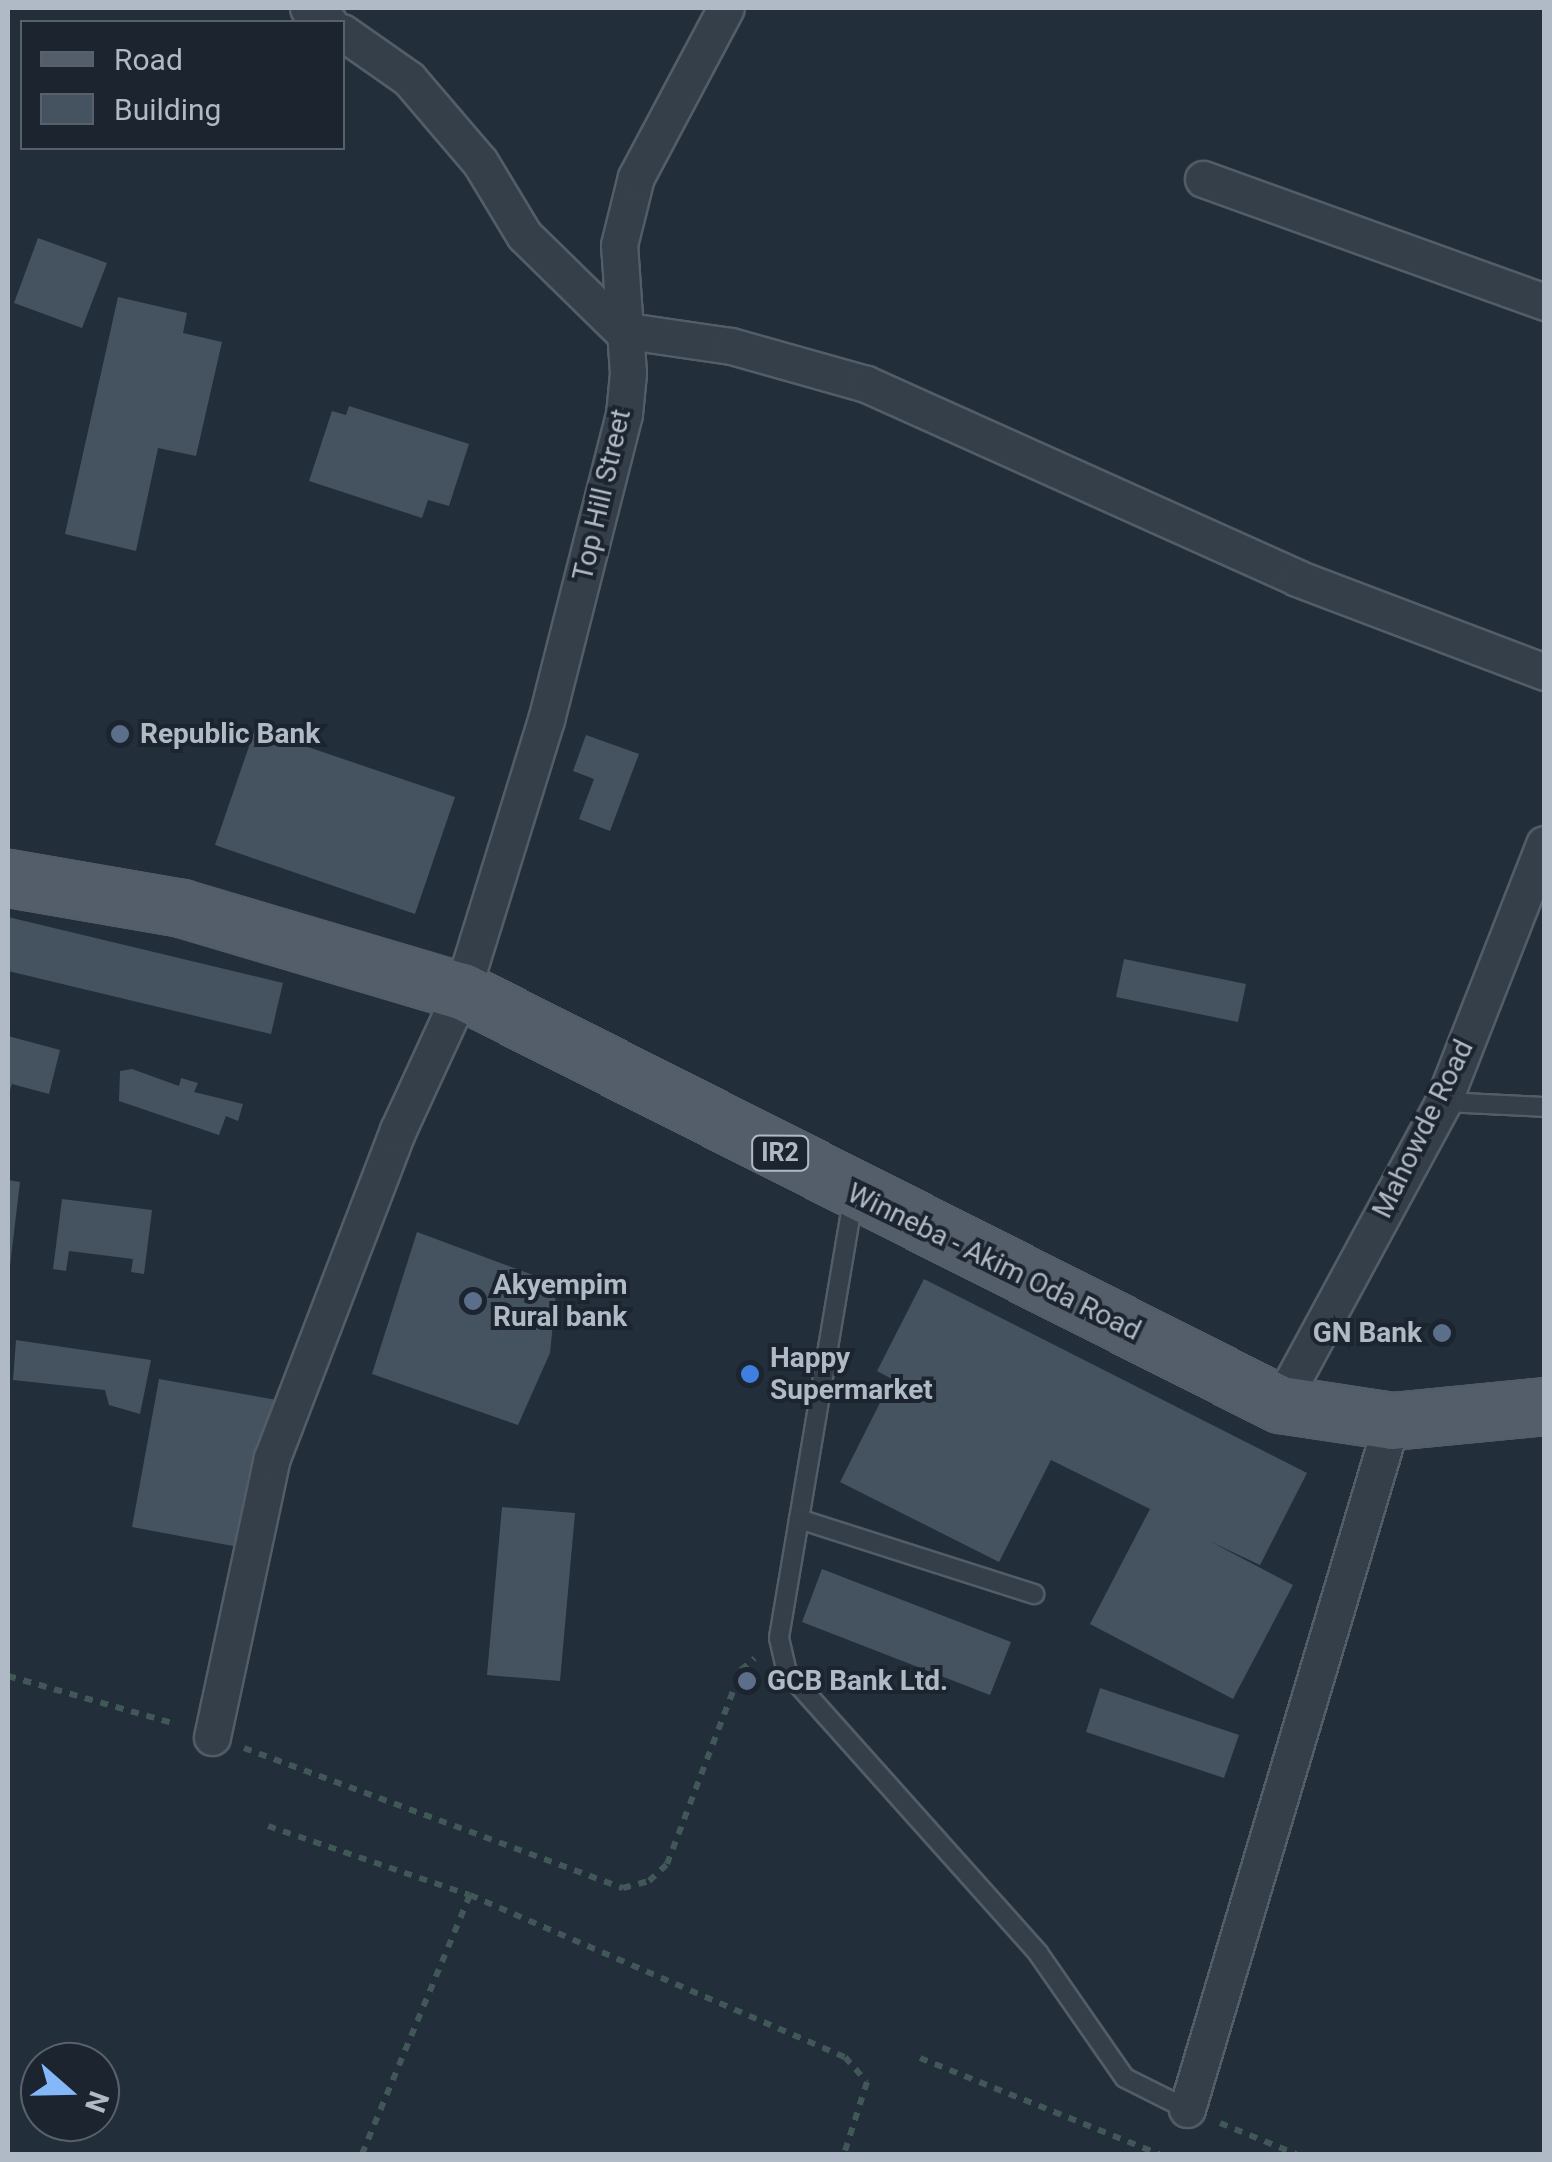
<!DOCTYPE html>
<html>
<head>
<meta charset="utf-8">
<style>
	body { margin:0 }
	#map { position:relative; width:1552px; height:2162px; overflow:hidden; background:#222e3a; font-family:Roboto,sans-serif }
	div>[style] { position:absolute }
	[style*='--x'] { left:calc(var(--x)*1px); top:calc(var(--y)*1px); width:calc(var(--w)*1px); rotate:calc(var(--a)*1deg) }
	.building>* { inset:0; background:#455361 }
	.path>* { height:6px; margin-top:-3px; transform-origin:0; background:repeating-linear-gradient(90deg,#415758 0 8px,transparent 0 16px) }
	.roads { filter:drop-shadow(2px 0 #535d68) drop-shadow(-2px 0 #535d68) drop-shadow(0 2px #535d68) drop-shadow(0 -2px #535d68) }
	.lane>* { height:18px; margin:-9px; padding:0 9px; transform-origin:9px; border-radius:9px; background:#353f4a }
	.street>* { height:35px; margin:-17.5px; padding:0 17.5px; transform-origin:17.5px; border-radius:17.5px; background:#353f4a }
	.primary>* { height:55px; margin:-27.5px; padding:0 27.5px; transform-origin:27.5px; border-radius:27.5px; background:#535e6a }
	.dots>* { width:28px; height:28px; translate:-50% -50%; box-sizing:border-box; border:5px solid #1b242f; border-radius:50% }
	span { translate:-50% -50%; white-space:nowrap; text-align:center; line-height:1.15; -webkit-text-stroke:8px #1b242f; paint-order:stroke }
	.shield-label span { padding:2px 8px; background:#1b242f; border:2px solid; border-radius:8px; -webkit-text-stroke-width:0 }
	.shield-label { font-size:25px; color:#b0bac6; font-weight:700 }
	.street-label { font-size:28px; color:#b0bac6 }
	.poi-label { font-size:28px; color:#b0bac6; font-weight:700 }
	.left { translate:0 -50%; text-align:left }
	.right { translate:-100% -50%; text-align:right }
	.frame { position:absolute; inset:0; border:10px solid #b0bac6; pointer-events:none }
	.legend { position:absolute; left:20px; top:20px; width:325px; height:130px; box-sizing:border-box; background:#1b242f; border:2px solid #57606b; margin:0; padding:12px 18px; list-style:none; font-size:30px; color:#b0bac6 }
	.legend li { display:flex; align-items:center; gap:20px; height:50px }
	.legend b { width:50px; border:2px solid #57606b }
	.north { position:absolute; left:20px; top:2042px; width:100px; height:100px; box-sizing:border-box; background:#1b242f; border:2px solid #57606b; border-radius:50%; rotate:110deg; font-size:28px; font-weight:700; line-height:40px; text-align:center; color:#b0bac6 }
	.north::after { content:''; display:block; margin:auto; width:35px; height:45px; background:#84b8f8; clip-path:polygon(50% 0,100% 100%,50% 72%,0 100%) }
</style>
</head>
<body>
<div id="map">
	<div class="building">
		<div style="clip-path:polygon(38px 238px,107px 263px,82px 328px,14px 303px)"></div>
		<div style="clip-path:polygon(118px 297px,187px 313px,183px 333px,222px 342px,196px 456px,158px 448px,136px 551px,65px 534px)"></div>
		<div style="clip-path:polygon(349px 406px,469px 444px,449px 506px,428px 500px,422px 518px,309px 481px,332px 411px,346px 415px)"></div>
		<div style="clip-path:polygon(255px 729px,455px 797px,415px 914px,215px 845px)"></div>
		<div style="clip-path:polygon(586px 735px,639px 754px,610px 831px,579px 819px,594px 779px,573px 771px)"></div>
		<div style="clip-path:polygon(8px 917px,283px 983px,271px 1034px,8px 971px)"></div>
		<div style="clip-path:polygon(1124px 959px,1246px 984px,1238px 1022px,1116px 997px)"></div>
		<div style="clip-path:polygon(8px 1036px,60px 1050px,49px 1094px,12px 1084px,8px 1096px)"></div>
		<div style="clip-path:polygon(132px 1069px,179px 1086px,181px 1078px,198px 1083px,194px 1092px,243px 1104px,238px 1121px,226px 1116px,219px 1135px,119px 1101px,120px 1071px)"></div>
		<div style="clip-path:polygon(8px 1180px,20px 1182px,10px 1266px,8px 1266px)"></div>
		<div style="clip-path:polygon(62px 1199px,152px 1210px,144px 1274px,131px 1272px,133px 1259px,69px 1251px,66px 1271px,53px 1269px)"></div>
		<div style="clip-path:polygon(417px 1232px,557px 1284px,550px 1353px,518px 1425px,372px 1374px)"></div>
		<div style="clip-path:polygon(924px 1279px,1307px 1473px,1260px 1565px,1209px 1541px,1293px 1585px,1233px 1699px,1090px 1624px,1150px 1509px,1051px 1460px,999px 1562px,840px 1482px,892px 1379px,877px 1371px)"></div>
		<div style="clip-path:polygon(16px 1340px,151px 1360px,140px 1414px,109px 1405px,105px 1390px,13px 1380px)"></div>
		<div style="clip-path:polygon(159px 1379px,277px 1400px,249px 1549px,132px 1527px)"></div>
		<div style="clip-path:polygon(502px 1507px,575px 1513px,560px 1681px,487px 1675px)"></div>
		<div style="clip-path:polygon(822px 1569px,1011px 1642px,990px 1695px,802px 1622px)"></div>
		<div style="clip-path:polygon(1100px 1688px,1239px 1735px,1224px 1778px,1086px 1732px)"></div>
	</div>
	<div class="path">
		<div style="--x:8;--y:1676;--w:174;--a:16"></div>
		<div style="--x:244;--y:1748;--w:404;--a:20.3"></div>
		<div style="--x:623;--y:1888;--w:27;--a:-15"></div>
		<div style="--x:649;--y:1881;--w:25;--a:-43"></div>
		<div style="--x:667;--y:1864;--w:208;--a:-69.1"></div>
		<div style="--x:741;--y:1670;--w:18;--a:-41"></div>
		<div style="--x:268;--y:1826;--w:213;--a:18.9"></div>
		<div style="--x:470;--y:1895;--w:408;--a:23.4"></div>
		<div style="--x:845;--y:2057;--w:33;--a:49"></div>
		<div style="--x:867;--y:2082;--w:76;--a:107.7"></div>
		<div style="--x:920;--y:2058;--w:258;--a:21.9"></div>
		<div style="--x:1220;--y:2123;--w:82;--a:22.2"></div>
		<div style="--x:362;--y:2154;--w:281;--a:-67.4"></div>
	</div>
	<div class="roads">
		<div class="lane">
			<div style="--x:1443;--y:1102;--w:101;--a:2.8"></div>
			<div style="--x:854;--y:1194;--w:450;--a:99.6"></div>
			<div style="--x:779;--y:1638;--w:35;--a:77"></div>
			<div style="--x:787;--y:1672;--w:377;--a:48.2"></div>
			<div style="--x:1038;--y:1953;--w:152;--a:55.2"></div>
			<div style="--x:1125;--y:2078;--w:69;--a:26.6"></div>
			<div style="--x:799;--y:1519;--w:247;--a:17.7"></div>
		</div>
		<div class="street">
			<div style="--x:308;--y:8;--w:25;--a:34"></div>
			<div style="--x:342;--y:32;--w:82;--a:35"></div>
			<div style="--x:409;--y:79;--w:109;--a:49.5"></div>
			<div style="--x:480;--y:162;--w:85;--a:58.9"></div>
			<div style="--x:524;--y:235;--w:136;--a:44.4"></div>
			<div style="--x:621;--y:330;--w:111;--a:8.3"></div>
			<div style="--x:731;--y:346;--w:140;--a:15.7"></div>
			<div style="--x:866;--y:384;--w:473;--a:24.2"></div>
			<div style="--x:1297;--y:578;--w:264;--a:20.8"></div>
			<div style="--x:1203;--y:179;--w:363;--a:19.8"></div>
			<div style="--x:1280;--y:1404;--w:343;--a:-61.6"></div>
			<div style="--x:1443;--y:1102;--w:277;--a:-68.6"></div>
			<div style="--x:212;--y:1737;--w:285;--a:-77.9"></div>
			<div style="--x:272;--y:1458;--w:351;--a:-69"></div>
			<div style="--x:398;--y:1130;--w:153;--a:-65.3"></div>
			<div style="--x:462;--y:991;--w:284;--a:-72.8"></div>
			<div style="--x:546;--y:720;--w:316;--a:-75.7"></div>
			<div style="--x:624;--y:414;--w:41;--a:-84.4"></div>
			<div style="--x:628;--y:373;--w:128;--a:-94"></div>
			<div style="--x:619;--y:245;--w:70;--a:-76"></div>
			<div style="--x:636;--y:177;--w:191;--a:-62"></div>
			<div style="--x:1187;--y:2109;--w:718;--a:-73.41"></div>
		</div>
		<div class="primary">
			<div style="--x:8;--y:878;--w:176;--a:9.8"></div>
			<div style="--x:181;--y:908;--w:293;--a:16.5"></div>
			<div style="--x:462;--y:991;--w:916;--a:26.79"></div>
			<div style="--x:1280;--y:1404;--w:113;--a:8.6"></div>
			<div style="--x:1392;--y:1421;--w:153;--a:-5.6"></div>
		</div>
	</div>
	<div class="dots">
		<div style="left:120px;top:734px;background:#5c6f8a"></div>
		<div style="left:473px;top:1301px;background:#5c6f8a"></div>
		<div style="left:1442px;top:1333px;background:#5c6f8a"></div>
		<div style="left:750px;top:1374px;background:#3f7fe0"></div>
		<div style="left:747px;top:1681px;background:#5c6f8a"></div>
	</div>
	<div class="shield-label">
		<span style="left:780px;top:1153px">IR2</span>
	</div>
	<div class="street-label">
		<span style="left:602px;top:495px;rotate:-77deg">Top Hill Street</span>
		<span style="left:1423px;top:1129px;rotate:-64deg">Mahowde Road</span>
		<span style="left:994px;top:1262px;rotate:26deg">Winneba - Akim Oda Road</span>
	</div>
	<div class="poi-label">
		<span class="left" style="left:140px;top:734px">Republic Bank</span>
		<span class="left" style="left:493px;top:1301px">Akyempim<br>Rural bank</span>
		<span class="right" style="left:1422px;top:1333px">GN Bank</span>
		<span class="left" style="left:770px;top:1374px">Happy<br>Supermarket</span>
		<span class="left" style="left:767px;top:1681px">GCB Bank Ltd.</span>
	</div>
	<div class="frame"></div>
	<ul class="legend">
	<li><b style="height:12px;background:#535e6a"></b>Road</li>
	<li><b style="height:28px;background:#455361"></b>Building</li>
	</ul>
	<div class="north">N</div>
</div>
</body>
</html>
